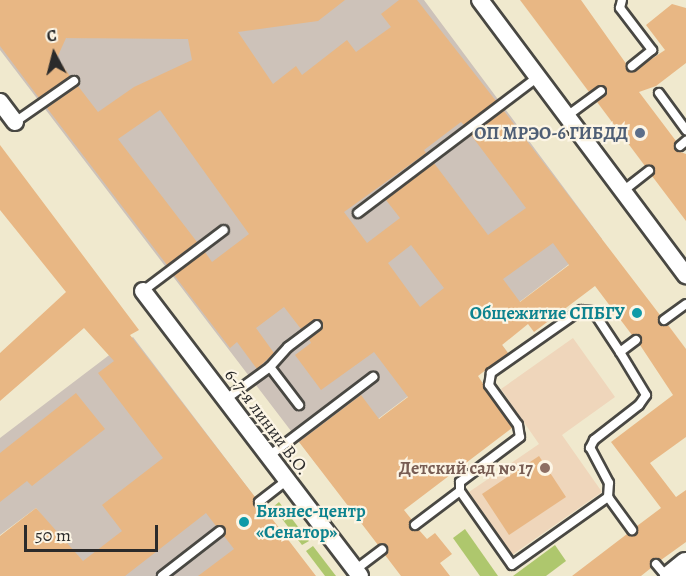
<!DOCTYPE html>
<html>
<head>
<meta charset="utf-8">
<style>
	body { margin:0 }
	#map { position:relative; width:686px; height:576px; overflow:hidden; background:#f0e9ce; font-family:Alegreya,serif }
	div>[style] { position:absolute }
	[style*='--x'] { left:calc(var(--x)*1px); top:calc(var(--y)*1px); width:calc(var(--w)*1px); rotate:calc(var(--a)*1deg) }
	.built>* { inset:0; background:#efd6bb }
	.industrial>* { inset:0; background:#cdc2b9 }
	.green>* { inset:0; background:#aec76d }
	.building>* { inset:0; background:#e8b784 }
	.roads { filter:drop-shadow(2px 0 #494843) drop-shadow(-2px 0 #494843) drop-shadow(0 2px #494843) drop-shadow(0 -2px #494843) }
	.lane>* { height:8px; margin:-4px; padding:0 4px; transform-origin:4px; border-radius:4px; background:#fff }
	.street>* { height:16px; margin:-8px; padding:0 8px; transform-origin:8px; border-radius:8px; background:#fff }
	.secondary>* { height:22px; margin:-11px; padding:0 11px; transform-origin:11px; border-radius:11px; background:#fff }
	.dots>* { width:16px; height:16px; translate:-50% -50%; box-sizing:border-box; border:3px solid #fcf5e5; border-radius:50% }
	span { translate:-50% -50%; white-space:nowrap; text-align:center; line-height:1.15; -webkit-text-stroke:4.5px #fcf5e5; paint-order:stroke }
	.service-label { font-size:18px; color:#4e5e75; font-weight:700 }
	.right { translate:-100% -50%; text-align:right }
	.culture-label { font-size:18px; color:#0d838f; font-weight:700 }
	.left { translate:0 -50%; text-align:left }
	.street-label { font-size:18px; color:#2b2b2b }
	.education-label { font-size:18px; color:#785e54; font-weight:700 }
	.north { position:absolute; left:24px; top:24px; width:60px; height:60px; -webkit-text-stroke:4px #fcf5e5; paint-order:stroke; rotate:353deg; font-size:16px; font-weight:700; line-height:24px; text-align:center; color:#2b2b2b }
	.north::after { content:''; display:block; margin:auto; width:21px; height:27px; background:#2b2b2b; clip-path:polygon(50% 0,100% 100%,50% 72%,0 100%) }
	.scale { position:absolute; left:24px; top:525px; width:134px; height:27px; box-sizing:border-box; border:3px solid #2b2b2b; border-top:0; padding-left:8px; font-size:18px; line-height:21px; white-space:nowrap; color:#2b2b2b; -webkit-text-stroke:4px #fcf5e5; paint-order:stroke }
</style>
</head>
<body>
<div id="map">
	<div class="built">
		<div style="clip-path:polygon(573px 338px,615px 397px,562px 435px,602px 492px,512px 555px,469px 492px,539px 444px,501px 389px)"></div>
	</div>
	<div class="industrial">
		<div style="clip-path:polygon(0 0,424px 0,602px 239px,488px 326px,508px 353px,484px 371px,468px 351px,317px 465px,0 50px)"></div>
		<div style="clip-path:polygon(133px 337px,299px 555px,272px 576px,89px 576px,36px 508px,0 535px,0 438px)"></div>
	</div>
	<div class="green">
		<div style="clip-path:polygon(279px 502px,309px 541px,302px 545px,273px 507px)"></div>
		<div style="clip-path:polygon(465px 529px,498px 576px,480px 576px,453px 538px)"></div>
		<div style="clip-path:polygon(555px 545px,566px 561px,546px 576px,513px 576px)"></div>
		<div style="clip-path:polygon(313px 546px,336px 576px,325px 576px,306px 551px)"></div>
	</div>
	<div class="building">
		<div style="clip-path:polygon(evenodd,0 0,345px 0,318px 21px,238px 32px,273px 84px,296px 66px,302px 75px,347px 40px,356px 52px,391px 27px,381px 14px,399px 0,417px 0,496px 101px,464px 125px,461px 122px,424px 150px,426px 153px,344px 212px,367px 243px,400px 218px,386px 200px,434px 163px,488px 235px,526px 208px,471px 135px,504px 111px,660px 315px,659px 324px,668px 325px,686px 349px,686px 437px,650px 463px,676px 497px,686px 490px,686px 542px,661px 560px,652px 559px,651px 568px,641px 576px,572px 576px,627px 534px,636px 535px,637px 526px,661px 508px,611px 442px,673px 395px,640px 345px,641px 337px,632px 335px,595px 286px,534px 332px,528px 324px,502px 345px,508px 353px,478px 376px,512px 428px,404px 510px,412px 520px,410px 529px,419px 530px,427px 539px,435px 533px,452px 554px,440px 563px,450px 576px,401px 576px,385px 555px,387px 546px,378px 545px,299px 442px,361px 395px,379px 419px,408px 397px,374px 352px,321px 390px,295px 355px,311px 343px,309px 339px,321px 330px,322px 322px,316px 319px,301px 329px,284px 307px,256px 328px,274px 353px,257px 369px,237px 342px,230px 348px,174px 275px,205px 252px,212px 262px,249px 234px,160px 110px,118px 139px,197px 242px,167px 265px,47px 108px,78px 86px,98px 112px,134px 87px,192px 60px,188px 39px,66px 38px,57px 58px,70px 76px,39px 98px,0 46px,0 0,553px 243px,569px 265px,520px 302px,503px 279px,553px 243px,0 0,411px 245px,444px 288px,420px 307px,388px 263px,411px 245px)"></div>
		<div style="clip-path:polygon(520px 0,581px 0,632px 72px,665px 50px,646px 25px,672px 4px,686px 8px,686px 63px,656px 86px,639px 92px,676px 141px,675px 150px,686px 154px,686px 221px,652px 176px,654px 168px,645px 166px,597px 102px,607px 94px,606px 87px,600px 85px,589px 92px)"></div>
		<div style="clip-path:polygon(0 145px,139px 330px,130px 335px,255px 497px,254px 505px,263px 507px,316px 576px,198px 576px,234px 549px,224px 536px,225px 527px,216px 526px,206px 513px,125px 576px,0 576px,0 536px,36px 508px,83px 561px,122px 531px,102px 505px,163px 458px,98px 373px,114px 361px,84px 328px,0 401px,0 353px,66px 292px,0 210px)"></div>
		<div style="clip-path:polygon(76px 393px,105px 429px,32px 486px,27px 481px,0 502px,0 453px)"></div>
		<div style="clip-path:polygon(539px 456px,566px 497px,509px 535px,482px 494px)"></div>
	</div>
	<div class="roads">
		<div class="lane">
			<div style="--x:622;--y:0;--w:8;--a:104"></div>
			<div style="--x:620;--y:8;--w:53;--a:52.7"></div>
			<div style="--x:652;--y:50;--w:26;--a:141"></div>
			<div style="--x:659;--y:93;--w:46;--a:53.9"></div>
			<div style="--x:567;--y:116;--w:42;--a:-36.3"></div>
			<div style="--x:15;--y:122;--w:72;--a:-34.8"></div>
			<div style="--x:680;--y:146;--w:8;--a:-40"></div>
			<div style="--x:623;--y:191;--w:33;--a:-38"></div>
			<div style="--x:358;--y:213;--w:226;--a:-37.1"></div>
			<div style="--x:143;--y:291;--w:101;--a:-37"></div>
			<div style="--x:664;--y:320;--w:27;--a:-36"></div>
			<div style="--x:620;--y:352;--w:49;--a:-123.4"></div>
			<div style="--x:593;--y:311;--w:12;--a:-175"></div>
			<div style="--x:581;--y:310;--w:110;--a:145"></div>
			<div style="--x:491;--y:373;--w:12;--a:99"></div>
			<div style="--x:489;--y:385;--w:49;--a:54.1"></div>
			<div style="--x:518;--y:425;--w:12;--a:81"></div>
			<div style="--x:520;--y:437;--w:75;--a:143.1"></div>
			<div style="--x:460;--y:482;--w:9;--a:90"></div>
			<div style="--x:460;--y:491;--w:90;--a:54.9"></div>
			<div style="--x:512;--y:565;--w:118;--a:-35.3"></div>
			<div style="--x:608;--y:497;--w:14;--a:-86"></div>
			<div style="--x:609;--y:483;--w:40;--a:-118"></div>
			<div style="--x:590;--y:448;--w:9;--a:-63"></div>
			<div style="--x:594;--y:440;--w:57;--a:-37.9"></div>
			<div style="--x:639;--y:405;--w:12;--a:-55"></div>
			<div style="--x:646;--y:395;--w:50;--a:-121.2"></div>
			<div style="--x:620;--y:352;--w:20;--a:-37"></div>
			<div style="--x:270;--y:367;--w:48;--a:52.7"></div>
			<div style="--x:226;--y:399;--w:54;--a:-36"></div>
			<div style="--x:270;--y:367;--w:27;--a:-48"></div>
			<div style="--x:288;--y:347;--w:36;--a:-37"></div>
			<div style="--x:269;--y:456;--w:131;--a:-37.2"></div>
			<div style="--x:608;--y:497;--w:41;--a:54"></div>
			<div style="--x:259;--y:502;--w:36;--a:-38"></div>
			<div style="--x:415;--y:525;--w:56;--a:-37.1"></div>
			<div style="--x:656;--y:564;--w:16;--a:50"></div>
			<div style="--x:355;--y:570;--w:34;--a:-37"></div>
			<div style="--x:162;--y:576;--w:73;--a:-37.8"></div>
		</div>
		<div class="street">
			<div style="--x:480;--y:0;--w:344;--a:53.2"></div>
			<div style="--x:0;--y:102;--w:25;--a:53"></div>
			<div style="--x:143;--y:291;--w:358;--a:52.7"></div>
		</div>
		<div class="secondary">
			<div style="--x:671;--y:576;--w:19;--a:-39"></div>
		</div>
	</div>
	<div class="dots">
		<div style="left:640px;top:133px;background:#5c6f8a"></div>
		<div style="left:637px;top:313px;background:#0f9aa8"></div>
		<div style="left:545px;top:468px;background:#8d6e63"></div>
		<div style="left:244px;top:522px;background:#0f9aa8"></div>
	</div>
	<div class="service-label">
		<span class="right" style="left:628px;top:133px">ОП МРЭО-6 ГИБДД</span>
	</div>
	<div class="culture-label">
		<span class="right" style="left:625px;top:313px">Общежитие СПБГУ</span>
		<span class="left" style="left:256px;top:522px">Бизнес-центр<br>«Сенатор»</span>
	</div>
	<div class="street-label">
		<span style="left:267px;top:422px;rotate:53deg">6-7-я линии В.О.</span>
	</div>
	<div class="education-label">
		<span class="right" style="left:533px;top:468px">Детский сад № 17</span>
	</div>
	<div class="north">С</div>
	<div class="scale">50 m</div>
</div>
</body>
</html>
